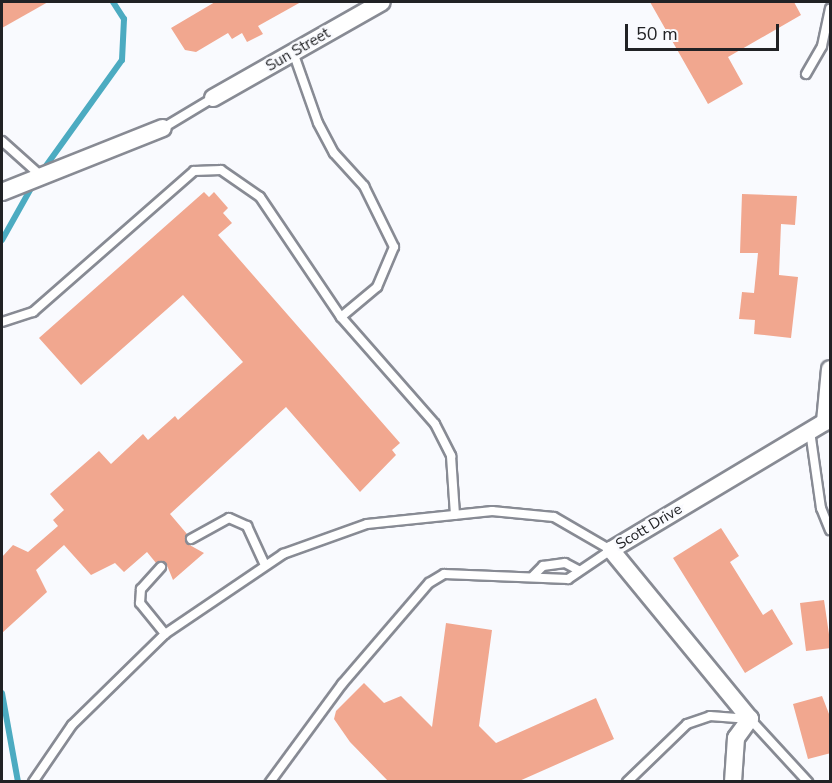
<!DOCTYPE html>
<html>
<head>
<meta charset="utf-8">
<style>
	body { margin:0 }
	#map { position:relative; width:832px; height:783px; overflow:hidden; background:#f9fafe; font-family:"Nunito Sans",sans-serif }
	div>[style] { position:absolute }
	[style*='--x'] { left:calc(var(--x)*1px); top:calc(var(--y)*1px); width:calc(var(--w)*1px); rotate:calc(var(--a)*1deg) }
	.stream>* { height:6px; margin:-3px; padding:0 3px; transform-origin:3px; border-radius:3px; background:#4cabc1 }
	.building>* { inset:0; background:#f1a78f }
	.roads { filter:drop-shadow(2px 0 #888b94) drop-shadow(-2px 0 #888b94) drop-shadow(0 2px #888b94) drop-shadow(0 -2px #888b94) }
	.service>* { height:8px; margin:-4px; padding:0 4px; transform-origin:4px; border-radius:4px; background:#fff }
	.minor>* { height:16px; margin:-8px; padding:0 8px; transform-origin:8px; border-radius:8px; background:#fff }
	span { translate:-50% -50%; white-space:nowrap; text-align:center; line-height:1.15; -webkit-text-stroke:4.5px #f9fafe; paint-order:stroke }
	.street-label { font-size:15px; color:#212225 }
	.frame { position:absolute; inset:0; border:3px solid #212225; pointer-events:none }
	.scale { position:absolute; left:625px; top:24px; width:154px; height:27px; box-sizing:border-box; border:3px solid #212225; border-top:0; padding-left:8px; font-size:18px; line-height:21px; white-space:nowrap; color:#212225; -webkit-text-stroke:4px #f9fafe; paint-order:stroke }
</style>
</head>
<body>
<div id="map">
	<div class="stream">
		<div style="--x:43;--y:170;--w:135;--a:-54.3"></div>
		<div style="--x:122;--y:60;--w:41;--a:-87.2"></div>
		<div style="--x:124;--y:19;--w:20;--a:-123"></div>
		<div style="--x:2;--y:240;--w:65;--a:-60.7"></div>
		<div style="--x:2;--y:693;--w:90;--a:79.8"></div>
	</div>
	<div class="building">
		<div style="clip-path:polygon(2px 2px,48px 2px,2px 28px)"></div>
		<div style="clip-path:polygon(215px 2px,301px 2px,258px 26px,263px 34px,247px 42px,242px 33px,232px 39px,228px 33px,196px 52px,185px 50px,171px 28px)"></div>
		<div style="clip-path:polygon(650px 2px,794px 2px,801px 15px,728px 57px,743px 84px,708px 104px)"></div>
		<div style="clip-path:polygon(204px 192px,209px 197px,214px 192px,228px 208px,223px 213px,232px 223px,218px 235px,400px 443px,392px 450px,396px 455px,360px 492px,286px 407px,170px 514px,187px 534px,186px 543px,204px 553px,173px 580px,166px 563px,156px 563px,147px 552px,124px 572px,115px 563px,91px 575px,64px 545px,36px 570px,47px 592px,2px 633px,2px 557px,13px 545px,28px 552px,58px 526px,53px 520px,64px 510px,50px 494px,99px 451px,111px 464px,143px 434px,148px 440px,175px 416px,178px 420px,243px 362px,183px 295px,81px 385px,39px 338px)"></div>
		<div style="clip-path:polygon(742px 194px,797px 196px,795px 225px,781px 224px,779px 275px,798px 277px,791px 338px,754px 334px,755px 320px,739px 319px,742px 292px,754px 293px,758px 253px,740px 253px)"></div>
		<div style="clip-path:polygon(721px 528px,739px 556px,730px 562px,763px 615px,772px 609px,793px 644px,745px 673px,673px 558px)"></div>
		<div style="clip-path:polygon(824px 600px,831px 648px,806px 651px,800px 603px)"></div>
		<div style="clip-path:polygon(446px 623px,492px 630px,479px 726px,496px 743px,596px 698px,614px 739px,517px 782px,389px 782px,350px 742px,334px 719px,336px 711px,364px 683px,384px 703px,401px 696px,432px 727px)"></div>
		<div style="clip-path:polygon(822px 696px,831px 719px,831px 753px,808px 759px,793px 704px)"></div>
	</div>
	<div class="roads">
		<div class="service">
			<div style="--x:293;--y:52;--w:75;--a:70.6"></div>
			<div style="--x:318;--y:123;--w:34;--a:62"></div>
			<div style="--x:334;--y:153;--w:45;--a:47.7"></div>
			<div style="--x:364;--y:186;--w:68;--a:63.8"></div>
			<div style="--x:394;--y:247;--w:43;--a:113"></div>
			<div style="--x:377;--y:287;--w:47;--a:140.2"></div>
			<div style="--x:806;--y:74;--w:32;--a:-60"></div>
			<div style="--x:822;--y:46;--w:38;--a:-78"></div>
			<div style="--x:163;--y:128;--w:58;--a:-31"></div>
			<div style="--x:2;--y:141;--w:51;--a:41.8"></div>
			<div style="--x:2;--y:322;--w:33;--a:-18"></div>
			<div style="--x:33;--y:312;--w:214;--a:-41.2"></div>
			<div style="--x:194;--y:171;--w:27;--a:-2"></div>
			<div style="--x:221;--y:170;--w:47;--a:34.7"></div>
			<div style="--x:260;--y:197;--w:145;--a:56"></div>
			<div style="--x:341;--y:317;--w:142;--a:48.7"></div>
			<div style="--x:435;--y:424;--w:36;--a:63"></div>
			<div style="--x:451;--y:456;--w:59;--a:86.1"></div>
			<div style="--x:810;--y:431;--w:78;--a:81.9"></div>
			<div style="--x:821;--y:508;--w:24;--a:68"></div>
			<div style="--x:191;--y:539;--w:43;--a:-28.9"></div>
			<div style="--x:229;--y:518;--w:20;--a:24"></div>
			<div style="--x:247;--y:526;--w:41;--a:65.3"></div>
			<div style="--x:161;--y:567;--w:30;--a:132"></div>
			<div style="--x:141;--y:589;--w:14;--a:94"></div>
			<div style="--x:140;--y:603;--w:40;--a:51"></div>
			<div style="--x:533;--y:576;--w:14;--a:-45"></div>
			<div style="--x:543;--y:566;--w:22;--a:-8"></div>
			<div style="--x:565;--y:563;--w:15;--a:28"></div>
			<div style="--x:33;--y:782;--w:69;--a:-55.6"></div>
			<div style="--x:72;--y:725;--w:130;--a:-44.4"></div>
			<div style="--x:165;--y:634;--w:143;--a:-34.1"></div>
			<div style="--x:283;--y:554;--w:89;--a:-19.7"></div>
			<div style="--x:367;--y:524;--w:126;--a:-5.9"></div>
			<div style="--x:492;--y:511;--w:62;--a:5.5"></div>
			<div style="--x:554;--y:517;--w:66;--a:30.1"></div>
			<div style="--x:611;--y:550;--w:52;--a:146"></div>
			<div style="--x:568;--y:579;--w:124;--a:-177.7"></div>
			<div style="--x:444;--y:574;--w:17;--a:149"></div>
			<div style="--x:429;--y:583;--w:133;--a:130.7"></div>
			<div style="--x:342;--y:684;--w:122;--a:126.3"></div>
			<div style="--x:627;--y:782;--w:83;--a:-44"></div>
			<div style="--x:687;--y:724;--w:24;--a:-19"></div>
			<div style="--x:710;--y:716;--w:40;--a:4.3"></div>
			<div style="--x:750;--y:719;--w:86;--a:47.4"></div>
		</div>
		<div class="minor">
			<div style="--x:213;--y:98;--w:194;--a:-29.6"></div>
			<div style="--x:2;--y:192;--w:173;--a:-21.7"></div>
			<div style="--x:733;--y:782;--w:44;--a:-86.1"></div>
			<div style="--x:736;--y:738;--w:24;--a:-54"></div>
			<div style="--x:750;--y:719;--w:219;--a:-129.4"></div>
			<div style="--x:611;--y:550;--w:249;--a:-30.9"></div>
			<div style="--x:825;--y:422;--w:53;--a:-84.6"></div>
		</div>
	</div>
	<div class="street-label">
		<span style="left:298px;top:50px;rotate:-30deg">Sun Street</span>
		<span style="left:649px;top:527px;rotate:-31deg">Scott Drive</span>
	</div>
	<div class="frame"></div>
	<div class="scale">50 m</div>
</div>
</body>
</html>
